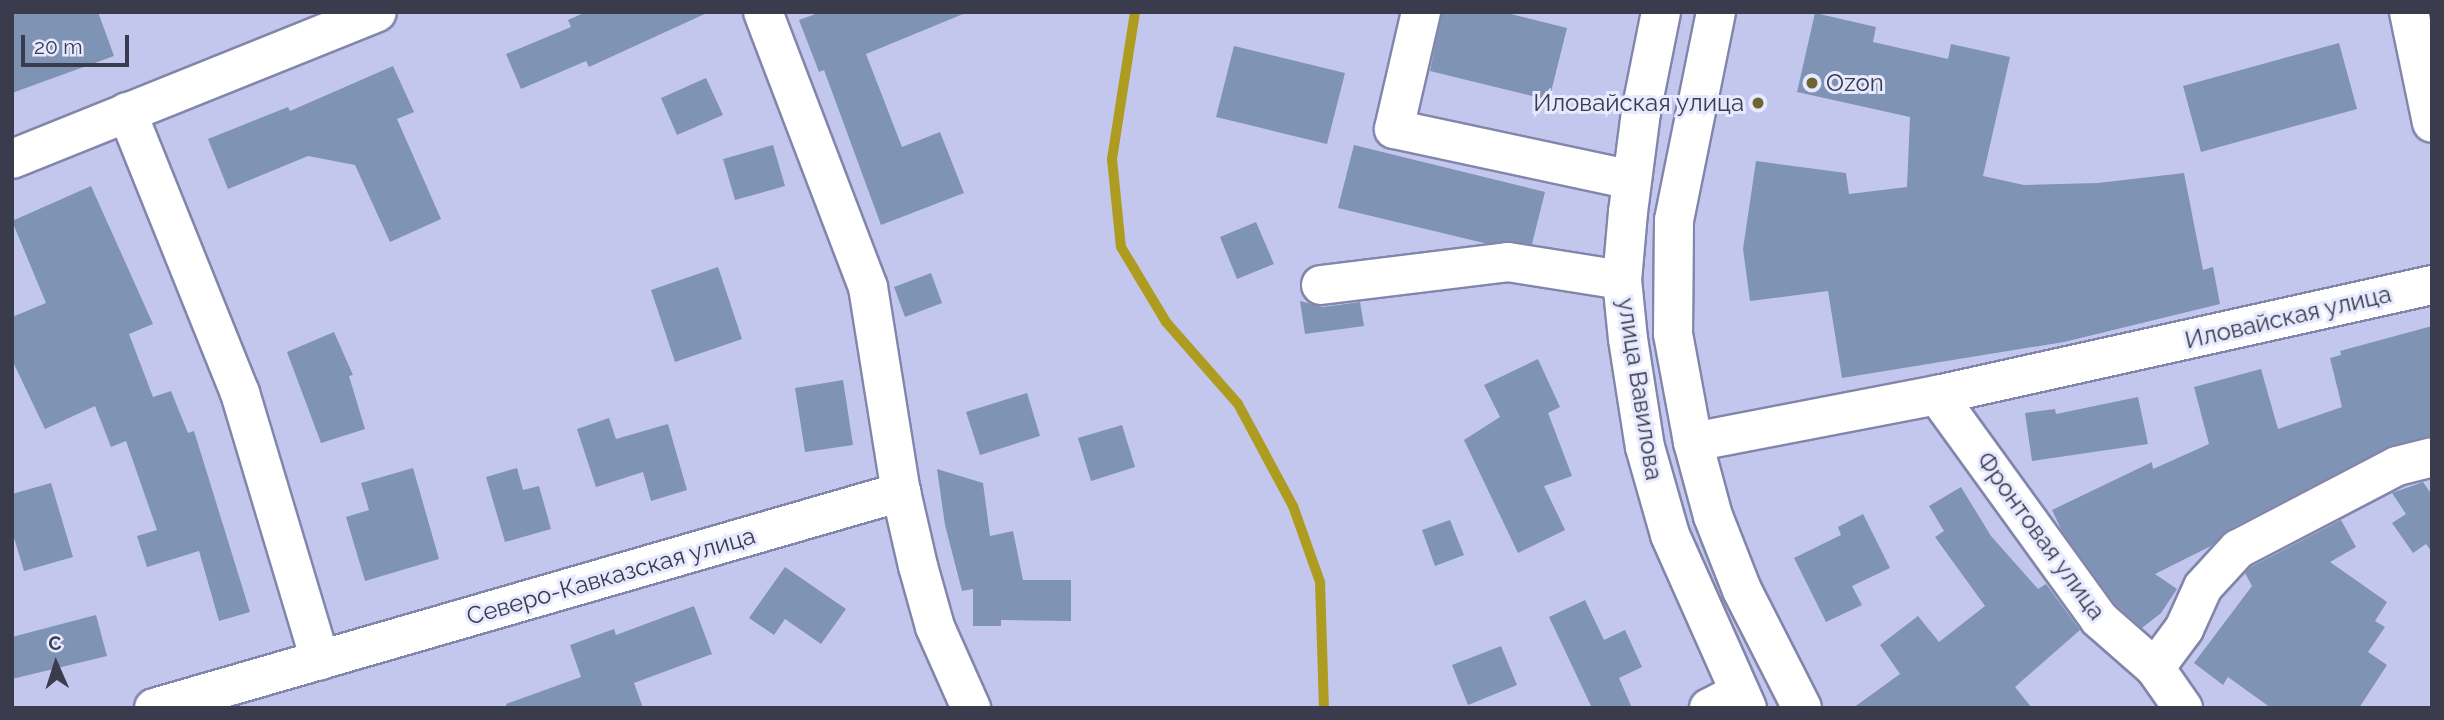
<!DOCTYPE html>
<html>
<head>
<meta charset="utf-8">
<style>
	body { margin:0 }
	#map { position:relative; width:2444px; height:720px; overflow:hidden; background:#c3c7ee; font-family:Raleway,sans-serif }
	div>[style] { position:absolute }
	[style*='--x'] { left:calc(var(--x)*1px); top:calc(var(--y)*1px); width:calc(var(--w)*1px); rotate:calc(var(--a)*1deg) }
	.stream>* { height:10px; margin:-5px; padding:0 5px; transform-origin:5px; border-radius:5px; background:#ae9c20 }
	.building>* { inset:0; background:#7f93b5 }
	.roads { filter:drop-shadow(2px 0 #8386ab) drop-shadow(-2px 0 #8386ab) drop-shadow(0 2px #8386ab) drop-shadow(0 -2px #8386ab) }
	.minor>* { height:38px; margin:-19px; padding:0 19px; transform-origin:19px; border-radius:19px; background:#fff }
	.major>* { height:38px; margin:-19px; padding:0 19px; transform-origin:19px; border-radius:19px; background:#fff }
	.dots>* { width:19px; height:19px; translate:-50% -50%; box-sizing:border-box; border:4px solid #e7e9fe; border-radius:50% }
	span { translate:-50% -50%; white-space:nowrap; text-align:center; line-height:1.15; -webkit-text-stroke:6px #e7e9fe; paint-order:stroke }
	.poi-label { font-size:24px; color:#3a3b4c }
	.left { translate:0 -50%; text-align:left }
	.right { translate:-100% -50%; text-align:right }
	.street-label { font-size:24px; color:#3a3b4c }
	.frame { position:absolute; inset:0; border:14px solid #3a3b4c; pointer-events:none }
	.north { position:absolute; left:21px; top:629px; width:70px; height:70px; -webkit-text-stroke:5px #e7e9fe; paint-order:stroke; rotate:357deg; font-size:19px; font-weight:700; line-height:28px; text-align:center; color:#3a3b4c }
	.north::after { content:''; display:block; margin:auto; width:24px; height:32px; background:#3a3b4c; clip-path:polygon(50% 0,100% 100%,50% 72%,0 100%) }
	.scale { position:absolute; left:21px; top:35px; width:108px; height:32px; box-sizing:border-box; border:4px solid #3a3b4c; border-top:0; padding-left:9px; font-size:21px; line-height:24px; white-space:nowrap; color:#3a3b4c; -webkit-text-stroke:5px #e7e9fe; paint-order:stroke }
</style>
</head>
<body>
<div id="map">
	<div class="stream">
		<div style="--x:1135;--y:12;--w:149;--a:98.9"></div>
		<div style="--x:1112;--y:159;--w:88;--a:84.2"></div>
		<div style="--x:1121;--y:247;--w:87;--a:59"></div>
		<div style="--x:1166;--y:322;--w:109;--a:48.7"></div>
		<div style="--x:1238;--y:404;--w:116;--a:61.7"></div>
		<div style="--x:1293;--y:506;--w:81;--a:70.4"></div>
		<div style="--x:1320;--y:582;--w:126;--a:88.2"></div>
	</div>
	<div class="building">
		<div style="clip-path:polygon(12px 12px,98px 12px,114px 56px,12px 93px)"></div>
		<div style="clip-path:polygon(586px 12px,709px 12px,589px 67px,586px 61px,521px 89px,506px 54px,571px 27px,568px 20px)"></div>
		<div style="clip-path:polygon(821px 12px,968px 12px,866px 54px,902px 147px,940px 132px,964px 193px,881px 225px,824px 70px,819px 72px,799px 20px)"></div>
		<div style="clip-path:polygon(1442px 12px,1503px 12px,1567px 28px,1549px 100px,1430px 71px)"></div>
		<div style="clip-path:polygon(1815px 13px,1876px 27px,1873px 42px,1948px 59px,1951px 44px,2010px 57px,1983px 176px,2024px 185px,2098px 183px,2184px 173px,2203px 270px,2213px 267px,2220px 304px,2064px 342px,1842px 378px,1828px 291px,1750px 301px,1743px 249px,1756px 161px,1846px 173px,1849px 194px,1907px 187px,1910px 117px,1797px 92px)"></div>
		<div style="clip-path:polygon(2339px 43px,2357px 109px,2201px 152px,2183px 86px)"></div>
		<div style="clip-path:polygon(1234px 46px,1345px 73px,1327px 144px,1216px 117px)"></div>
		<div style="clip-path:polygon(393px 66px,414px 112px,397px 119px,441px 219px,390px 242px,355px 165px,308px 156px,228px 189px,208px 139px,288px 107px,290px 111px)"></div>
		<div style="clip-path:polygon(706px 78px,723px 115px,677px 135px,661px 98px)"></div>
		<div style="clip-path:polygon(773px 145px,785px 186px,735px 200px,723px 159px)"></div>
		<div style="clip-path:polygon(1354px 145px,1545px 192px,1532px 244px,1484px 243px,1338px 208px)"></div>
		<div style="clip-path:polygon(91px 186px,153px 324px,129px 334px,153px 397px,171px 391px,188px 433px,194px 431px,250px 612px,219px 621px,199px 551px,147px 567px,137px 536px,157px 530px,126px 441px,111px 447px,95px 406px,45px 429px,12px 360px,12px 317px,46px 303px,12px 221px)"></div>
		<div style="clip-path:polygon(1256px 222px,1274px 264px,1237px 279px,1220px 237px)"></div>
		<div style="clip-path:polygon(718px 267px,742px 339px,675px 362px,651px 290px)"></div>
		<div style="clip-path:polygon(931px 273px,942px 303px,905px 317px,894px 287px)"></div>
		<div style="clip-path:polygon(1300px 301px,1323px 307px,1360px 302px,1364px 326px,1305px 334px)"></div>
		<div style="clip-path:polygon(2432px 326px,2432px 436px,2387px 447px,2228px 530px,2211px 546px,2155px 574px,2177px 589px,2161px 613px,2142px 628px,2115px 604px,2062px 531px,2052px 510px,2152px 462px,2153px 469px,2209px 444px,2194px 387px,2261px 369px,2278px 429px,2342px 407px,2330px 358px,2341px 355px,2340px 351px)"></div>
		<div style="clip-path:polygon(334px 332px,353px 375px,349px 376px,365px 429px,321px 443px,287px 352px)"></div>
		<div style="clip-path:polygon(1538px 359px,1560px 407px,1548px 413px,1572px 476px,1544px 486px,1565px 530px,1518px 553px,1464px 440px,1500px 417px,1484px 385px)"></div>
		<div style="clip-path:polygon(843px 380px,853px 445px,805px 452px,795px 388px)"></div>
		<div style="clip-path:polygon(1027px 393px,1040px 436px,980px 455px,966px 412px)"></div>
		<div style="clip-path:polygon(2138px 397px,2148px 444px,2032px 461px,2025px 413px,2055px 409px,2056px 414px)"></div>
		<div style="clip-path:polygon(609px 418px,616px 439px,668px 424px,687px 490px,651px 501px,643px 472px,596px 487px,577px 429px)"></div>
		<div style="clip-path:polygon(1122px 425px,1135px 467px,1091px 481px,1078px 438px)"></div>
		<div style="clip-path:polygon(413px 468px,439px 559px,365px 581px,346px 517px,369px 510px,361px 483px)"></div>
		<div style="clip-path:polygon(517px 468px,523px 490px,539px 486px,551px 529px,505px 542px,486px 477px)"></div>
		<div style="clip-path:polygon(937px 469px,983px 483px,990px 536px,1013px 531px,1023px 580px,1071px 580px,1071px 621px,1001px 620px,1001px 626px,973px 626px,973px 589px,962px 591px,945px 525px)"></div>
		<div style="clip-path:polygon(2423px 482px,2432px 495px,2432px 552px,2426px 544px,2413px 553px,2392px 523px,2406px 514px,2392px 493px)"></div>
		<div style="clip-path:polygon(51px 483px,73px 557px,24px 571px,12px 531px,12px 494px)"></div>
		<div style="clip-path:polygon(1961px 487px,1991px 536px,2038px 589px,2046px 584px,2080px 630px,2015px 687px,2032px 708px,1853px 708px,1900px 674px,1880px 645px,1918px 616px,1939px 642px,1985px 606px,1935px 537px,1944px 531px,1929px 506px)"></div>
		<div style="clip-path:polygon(1863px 514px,1890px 568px,1852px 586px,1862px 605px,1826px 622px,1794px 558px,1841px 535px,1838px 527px)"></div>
		<div style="clip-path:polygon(1450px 520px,1464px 555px,1435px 566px,1422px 530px)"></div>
		<div style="clip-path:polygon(2341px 520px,2356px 547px,2330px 562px,2387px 602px,2375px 621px,2385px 627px,2368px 652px,2387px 665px,2359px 708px,2271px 708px,2228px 677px,2223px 685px,2194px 663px,2252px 586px,2245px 573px,2251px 567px)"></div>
		<div style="clip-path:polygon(785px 567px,846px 609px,821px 644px,785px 619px,774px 635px,749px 618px)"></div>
		<div style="clip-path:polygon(1585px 600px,1604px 640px,1625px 630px,1642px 667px,1619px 678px,1632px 708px,1592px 708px,1549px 617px)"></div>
		<div style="clip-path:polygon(694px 606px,712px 654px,634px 683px,643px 708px,507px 708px,506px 704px,581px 677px,570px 645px,614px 629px,616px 635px)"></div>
		<div style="clip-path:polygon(96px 615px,107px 656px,12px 679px,12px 637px)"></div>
		<div style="clip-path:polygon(1501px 646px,1517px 685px,1468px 705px,1452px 665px)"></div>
	</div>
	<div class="roads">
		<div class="minor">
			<div style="--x:763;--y:12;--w:294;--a:69.1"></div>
			<div style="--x:868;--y:287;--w:208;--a:80.9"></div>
			<div style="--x:901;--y:492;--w:76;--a:77.1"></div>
			<div style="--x:918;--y:566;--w:63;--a:74.4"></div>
			<div style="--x:935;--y:627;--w:89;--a:66"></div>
			<div style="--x:1421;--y:12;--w:120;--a:103"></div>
			<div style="--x:1394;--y:129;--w:243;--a:12.1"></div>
			<div style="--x:2409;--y:12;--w:113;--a:78.3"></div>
			<div style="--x:127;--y:112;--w:303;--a:68.1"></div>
			<div style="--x:240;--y:393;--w:279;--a:73.3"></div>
			<div style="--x:1321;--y:285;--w:188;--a:-7"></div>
			<div style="--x:1508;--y:262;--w:115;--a:9"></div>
			<div style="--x:1937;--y:395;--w:276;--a:54.1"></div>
			<div style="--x:2099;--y:619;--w:74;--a:41.2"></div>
			<div style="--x:2155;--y:668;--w:49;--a:55"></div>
			<div style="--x:1693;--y:442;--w:248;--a:-10.9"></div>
			<div style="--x:1937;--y:395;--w:507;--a:-12.53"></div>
			<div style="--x:2155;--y:668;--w:49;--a:-53.4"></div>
			<div style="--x:2184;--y:629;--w:46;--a:-65.7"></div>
			<div style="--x:2203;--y:587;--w:52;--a:-47.4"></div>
			<div style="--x:2238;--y:549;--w:179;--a:-27.6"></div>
			<div style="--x:2397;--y:466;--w:36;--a:-14"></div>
			<div style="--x:154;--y:708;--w:778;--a:-16.13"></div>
			<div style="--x:1709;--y:708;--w:34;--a:-27"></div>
		</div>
		<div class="major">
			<div style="--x:1661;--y:12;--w:102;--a:101.3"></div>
			<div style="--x:1641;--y:112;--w:101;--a:97.4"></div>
			<div style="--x:1628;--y:212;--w:68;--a:95"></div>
			<div style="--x:1622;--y:280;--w:59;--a:84.2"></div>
			<div style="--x:1628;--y:339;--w:109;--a:81.1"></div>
			<div style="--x:1645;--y:447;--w:91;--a:74.1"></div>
			<div style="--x:1670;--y:535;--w:189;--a:66"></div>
			<div style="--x:1716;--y:12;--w:212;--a:101.4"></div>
			<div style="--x:1674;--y:220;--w:114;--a:90.5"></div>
			<div style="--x:1673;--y:334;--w:110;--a:79.5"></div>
			<div style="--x:1693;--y:442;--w:77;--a:74.9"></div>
			<div style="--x:1713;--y:516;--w:79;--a:68.6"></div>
			<div style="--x:1742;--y:590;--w:132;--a:63"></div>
			<div style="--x:12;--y:159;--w:393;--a:-21.9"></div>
		</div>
	</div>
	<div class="dots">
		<div style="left:1812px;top:83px;background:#6d6532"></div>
		<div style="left:1758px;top:103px;background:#6d6532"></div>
	</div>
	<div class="poi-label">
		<span class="left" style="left:1826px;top:83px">Ozon</span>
		<span class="right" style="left:1744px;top:103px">Иловайская улица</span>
	</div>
	<div class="street-label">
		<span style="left:2288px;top:317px;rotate:-13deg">Иловайская улица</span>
		<span style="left:1640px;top:389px;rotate:81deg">улица Вавилова</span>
		<span style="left:2041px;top:536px;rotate:54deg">Фронтовая улица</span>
		<span style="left:611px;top:576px;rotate:-16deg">Северо-Кавказская улица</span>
	</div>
	<div class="frame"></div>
	<div class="north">С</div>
	<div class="scale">20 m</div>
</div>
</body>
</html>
